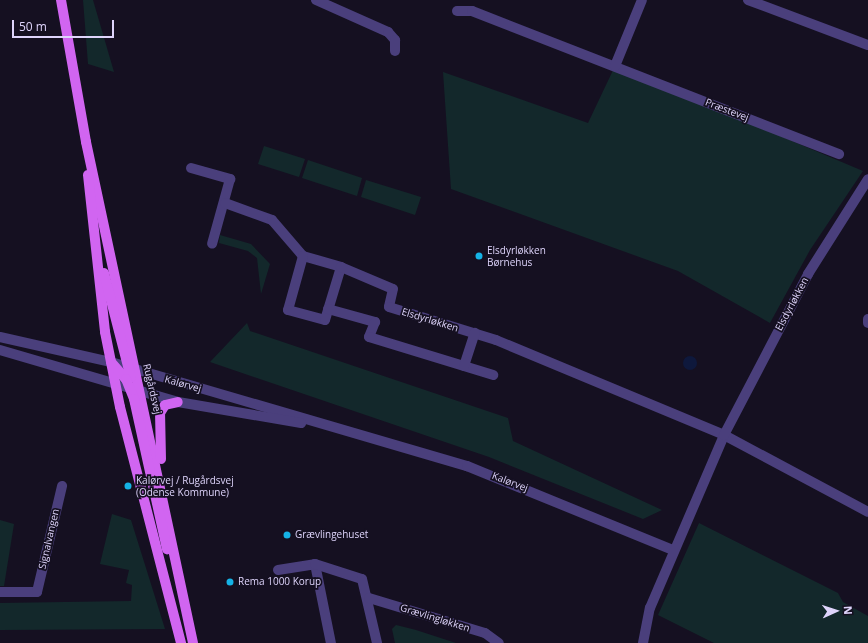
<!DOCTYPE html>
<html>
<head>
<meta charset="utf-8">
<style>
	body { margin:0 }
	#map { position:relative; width:868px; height:643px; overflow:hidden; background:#151021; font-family:"Open Sans",sans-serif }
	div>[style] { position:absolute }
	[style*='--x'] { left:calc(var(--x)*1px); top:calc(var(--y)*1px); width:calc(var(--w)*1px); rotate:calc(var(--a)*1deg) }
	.green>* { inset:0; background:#13282b }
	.water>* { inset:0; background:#0e183c }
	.round { border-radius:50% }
	.minor>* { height:10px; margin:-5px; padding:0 5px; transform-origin:5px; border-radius:5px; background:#4a3f7c }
	.major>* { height:10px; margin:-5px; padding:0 5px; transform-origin:5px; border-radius:5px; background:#d165f1 }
	.dots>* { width:11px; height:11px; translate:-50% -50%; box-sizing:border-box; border:2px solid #151021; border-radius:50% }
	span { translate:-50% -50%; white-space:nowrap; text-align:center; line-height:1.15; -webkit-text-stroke:3.5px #151021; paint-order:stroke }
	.street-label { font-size:10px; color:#ded4fb }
	.poi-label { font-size:10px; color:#ded4fb }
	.left { translate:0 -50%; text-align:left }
	.north { position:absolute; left:816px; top:591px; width:40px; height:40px; -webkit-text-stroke:3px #151021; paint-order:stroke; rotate:87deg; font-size:11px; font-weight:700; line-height:16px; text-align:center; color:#ded4fb }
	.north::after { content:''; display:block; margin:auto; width:14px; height:18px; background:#ded4fb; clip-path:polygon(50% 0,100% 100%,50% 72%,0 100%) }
	.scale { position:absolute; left:12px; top:20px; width:102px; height:18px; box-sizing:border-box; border:2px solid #ded4fb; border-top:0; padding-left:5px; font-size:12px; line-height:14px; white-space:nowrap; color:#ded4fb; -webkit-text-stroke:3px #151021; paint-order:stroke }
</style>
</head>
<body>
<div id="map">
	<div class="green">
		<div style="clip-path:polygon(83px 0,93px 0,114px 72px,88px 64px)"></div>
		<div style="clip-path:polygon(615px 66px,863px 171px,810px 250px,770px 323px,678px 271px,451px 189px,443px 72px,588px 123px)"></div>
		<div style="clip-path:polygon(264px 146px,305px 159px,299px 177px,258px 164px)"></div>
		<div style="clip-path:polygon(308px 160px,362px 178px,357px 196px,302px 178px)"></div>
		<div style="clip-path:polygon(366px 180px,421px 197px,415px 215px,361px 197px)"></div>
		<div style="clip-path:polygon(220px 235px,251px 244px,270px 264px,261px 294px,257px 258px,248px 251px,219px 243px)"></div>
		<div style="clip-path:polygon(247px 323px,250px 331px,508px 418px,513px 441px,662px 510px,643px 519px,489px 457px,210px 362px)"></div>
		<div style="clip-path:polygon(112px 514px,131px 520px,165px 629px,0 630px,0 603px,131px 601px,132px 585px,126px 583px,129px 570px,100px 564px)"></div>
		<div style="clip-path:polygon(0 520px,14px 524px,4px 586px,0 586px)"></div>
		<div style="clip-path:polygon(699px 523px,838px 593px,843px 602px,868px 616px,868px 643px,714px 643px,658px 615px)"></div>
		<div style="clip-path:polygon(396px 625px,416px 630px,456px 643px,395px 643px,392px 629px)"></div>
	</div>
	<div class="water">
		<div class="round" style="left:683px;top:356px;width:14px;height:14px"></div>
	</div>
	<div class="minor">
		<div style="--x:316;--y:0;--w:79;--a:24"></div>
		<div style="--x:388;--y:32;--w:11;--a:49"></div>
		<div style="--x:395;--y:40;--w:11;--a:90"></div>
		<div style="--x:748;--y:0;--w:128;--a:20.6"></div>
		<div style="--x:457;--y:11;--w:15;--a:0"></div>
		<div style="--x:472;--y:11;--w:394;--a:21.3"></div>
		<div style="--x:615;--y:66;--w:71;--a:-67.8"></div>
		<div style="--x:191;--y:168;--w:41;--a:15.8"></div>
		<div style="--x:230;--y:179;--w:67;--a:105.5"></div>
		<div style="--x:225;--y:203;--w:50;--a:19.9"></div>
		<div style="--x:272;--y:220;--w:48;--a:49.3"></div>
		<div style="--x:303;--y:256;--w:40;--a:16"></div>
		<div style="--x:303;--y:256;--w:56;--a:105.5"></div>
		<div style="--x:288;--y:310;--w:38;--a:15"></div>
		<div style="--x:325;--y:320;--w:55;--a:-73.2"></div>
		<div style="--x:341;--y:267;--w:56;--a:22.9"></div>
		<div style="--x:393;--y:289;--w:18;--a:103"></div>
		<div style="--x:389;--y:307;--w:112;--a:17.1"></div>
		<div style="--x:496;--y:340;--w:247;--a:22.6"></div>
		<div style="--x:724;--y:435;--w:163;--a:28.1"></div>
		<div style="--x:328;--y:309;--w:49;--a:15.5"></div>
		<div style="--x:375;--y:322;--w:16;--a:112"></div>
		<div style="--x:369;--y:337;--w:130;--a:17"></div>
		<div style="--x:868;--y:319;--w:4;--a:90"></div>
		<div style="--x:0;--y:337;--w:114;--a:12.7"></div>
		<div style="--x:111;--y:362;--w:371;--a:16.3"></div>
		<div style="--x:467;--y:466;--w:222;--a:22.2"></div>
		<div style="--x:0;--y:350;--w:185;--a:16.3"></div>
		<div style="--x:178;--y:402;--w:125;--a:9.7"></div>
		<div style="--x:464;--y:366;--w:35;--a:-72"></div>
		<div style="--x:315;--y:564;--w:81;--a:78.6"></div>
		<div style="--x:278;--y:570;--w:37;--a:-9"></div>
		<div style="--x:315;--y:564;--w:49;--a:17.7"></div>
		<div style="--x:362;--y:579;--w:66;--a:76.8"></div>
		<div style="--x:0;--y:592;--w:37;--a:0"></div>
		<div style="--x:37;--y:592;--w:109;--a:-76.7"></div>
		<div style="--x:369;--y:598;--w:121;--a:16.8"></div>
		<div style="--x:485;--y:633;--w:17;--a:36"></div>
		<div style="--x:643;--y:643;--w:36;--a:-79"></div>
		<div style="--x:650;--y:608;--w:188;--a:-66.8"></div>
		<div style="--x:724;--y:435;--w:182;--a:-62.4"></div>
		<div style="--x:808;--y:274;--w:112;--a:-57.7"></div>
	</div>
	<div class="major">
		<div style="--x:61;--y:0;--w:144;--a:80"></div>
		<div style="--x:86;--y:142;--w:512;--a:77.94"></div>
		<div style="--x:88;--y:175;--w:158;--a:83.8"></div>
		<div style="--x:105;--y:332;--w:76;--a:78.7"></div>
		<div style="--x:120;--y:407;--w:244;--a:75.5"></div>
		<div style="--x:104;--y:273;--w:108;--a:75.6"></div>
		<div style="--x:111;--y:362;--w:23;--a:49"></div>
		<div style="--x:126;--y:379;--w:22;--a:68"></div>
		<div style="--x:134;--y:399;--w:154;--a:77.6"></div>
		<div style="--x:161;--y:459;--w:46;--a:-91.2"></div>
		<div style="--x:160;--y:413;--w:9;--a:-58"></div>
		<div style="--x:165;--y:405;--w:13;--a:-13"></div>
	</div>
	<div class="dots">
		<div style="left:479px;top:256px;background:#15b3e6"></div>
		<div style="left:128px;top:486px;background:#15b3e6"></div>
		<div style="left:287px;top:535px;background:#15b3e6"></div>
		<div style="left:230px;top:582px;background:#15b3e6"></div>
	</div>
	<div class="street-label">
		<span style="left:727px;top:110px;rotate:21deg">Præstevej</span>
		<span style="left:792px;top:304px;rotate:-62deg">Elsdyrløkken</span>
		<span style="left:430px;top:320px;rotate:17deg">Elsdyrløkken</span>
		<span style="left:183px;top:384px;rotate:16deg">Kalørvej</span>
		<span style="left:152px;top:389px;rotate:77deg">Rugårdsvej</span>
		<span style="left:510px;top:482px;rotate:21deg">Kalørvej</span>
		<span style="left:49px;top:539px;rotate:-77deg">Signalvangen</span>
		<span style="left:435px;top:618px;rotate:17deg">Grævlingløkken</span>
	</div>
	<div class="poi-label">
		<span class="left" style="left:487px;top:256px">Elsdyrløkken<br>Børnehus</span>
		<span class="left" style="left:136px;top:486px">Kalørvej / Rugårdsvej<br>(Odense Kommune)</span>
		<span class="left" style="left:295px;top:535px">Grævlingehuset</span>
		<span class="left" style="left:238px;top:582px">Rema 1000 Korup</span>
	</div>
	<div class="north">N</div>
	<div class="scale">50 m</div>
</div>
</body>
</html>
